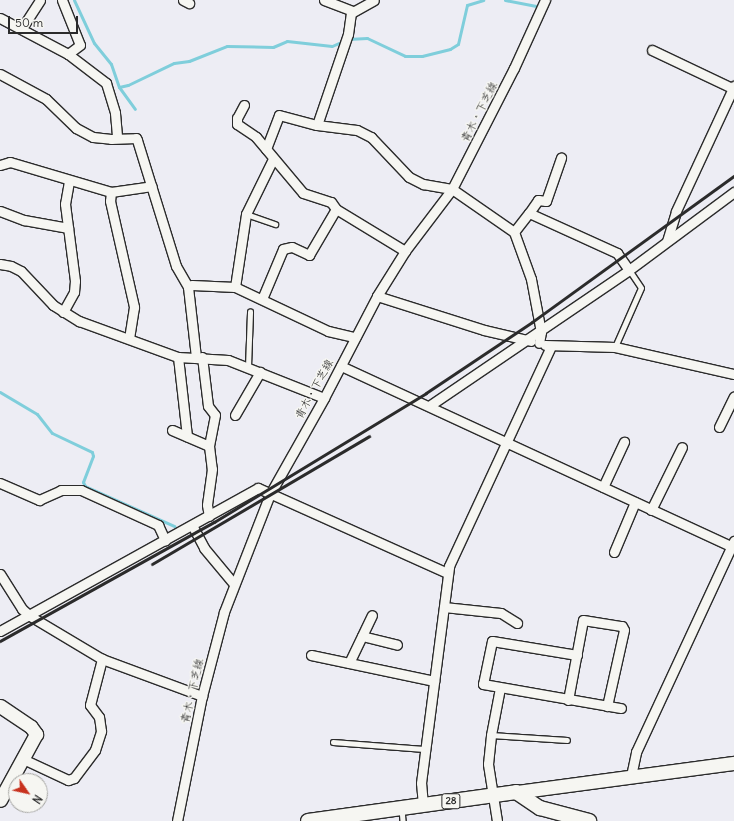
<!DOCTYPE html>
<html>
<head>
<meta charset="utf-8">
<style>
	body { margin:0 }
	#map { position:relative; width:734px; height:821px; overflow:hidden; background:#ededf4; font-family:Delius,"Klee One",sans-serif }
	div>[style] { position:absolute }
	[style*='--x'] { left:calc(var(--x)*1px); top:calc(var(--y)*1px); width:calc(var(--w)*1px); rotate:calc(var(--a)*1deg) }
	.stream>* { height:3px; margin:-1.5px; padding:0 1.5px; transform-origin:1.5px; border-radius:1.5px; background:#7fcedb }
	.roads { filter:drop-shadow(1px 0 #2b2b2b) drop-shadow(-1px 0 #2b2b2b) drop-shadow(0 1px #2b2b2b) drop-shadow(0 -1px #2b2b2b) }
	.lane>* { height:4.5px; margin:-2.25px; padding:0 2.25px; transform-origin:2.25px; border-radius:2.25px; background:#f6f6f2 }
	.street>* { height:9px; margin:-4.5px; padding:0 4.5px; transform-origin:4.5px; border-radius:4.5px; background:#f6f6f2 }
	.secondary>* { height:13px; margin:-6.5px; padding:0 6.5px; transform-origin:6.5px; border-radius:6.5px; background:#f6f6f2 }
	.primary>* { height:14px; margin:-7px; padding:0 7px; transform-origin:7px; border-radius:7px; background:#f6f6f2 }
	.rail>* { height:3px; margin:-1.5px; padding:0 1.5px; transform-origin:1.5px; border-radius:1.5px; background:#2b2b2b }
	span { translate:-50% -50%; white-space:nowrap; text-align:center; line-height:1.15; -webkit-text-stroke:3px #f6f6f2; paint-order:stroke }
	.shield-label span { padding:1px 3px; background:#f6f6f2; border:1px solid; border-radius:3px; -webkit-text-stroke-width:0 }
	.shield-label { font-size:10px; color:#2b2b2b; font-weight:700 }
	.street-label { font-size:11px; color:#2b2b2b }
	.north { position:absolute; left:8px; top:773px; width:40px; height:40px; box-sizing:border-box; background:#f6f6f2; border:1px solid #a5a5a2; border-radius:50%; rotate:124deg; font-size:11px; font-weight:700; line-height:16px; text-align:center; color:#2b2b2b }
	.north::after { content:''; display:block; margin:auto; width:14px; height:18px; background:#c8321e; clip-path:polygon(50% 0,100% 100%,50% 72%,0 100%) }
	.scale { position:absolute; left:8px; top:16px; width:70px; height:18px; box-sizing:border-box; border:2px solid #2b2b2b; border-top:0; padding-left:5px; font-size:12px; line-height:14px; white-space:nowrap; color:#2b2b2b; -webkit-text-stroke:3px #f6f6f2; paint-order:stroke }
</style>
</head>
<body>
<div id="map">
	<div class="stream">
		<div style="--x:74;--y:0;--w:47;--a:65.1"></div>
		<div style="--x:94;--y:43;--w:27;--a:51"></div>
		<div style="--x:111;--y:64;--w:24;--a:71"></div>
		<div style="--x:119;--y:87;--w:27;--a:54"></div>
		<div style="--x:505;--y:0;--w:33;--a:11"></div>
		<div style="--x:348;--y:39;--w:19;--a:-3"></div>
		<div style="--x:367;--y:38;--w:42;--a:25.3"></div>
		<div style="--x:405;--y:56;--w:17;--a:0"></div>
		<div style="--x:422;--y:56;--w:29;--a:-14"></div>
		<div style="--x:450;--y:49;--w:9;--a:-32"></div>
		<div style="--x:458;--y:44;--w:40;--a:-77"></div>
		<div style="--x:467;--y:5;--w:17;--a:-17"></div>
		<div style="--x:119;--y:87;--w:9;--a:-13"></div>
		<div style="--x:128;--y:85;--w:51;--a:-25.6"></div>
		<div style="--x:174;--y:63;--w:15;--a:-8"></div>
		<div style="--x:189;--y:61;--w:41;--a:-21.5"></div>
		<div style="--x:227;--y:46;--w:46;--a:1.2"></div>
		<div style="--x:273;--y:47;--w:15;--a:-23"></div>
		<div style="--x:287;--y:41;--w:45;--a:6.3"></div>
		<div style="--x:332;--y:46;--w:12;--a:-24"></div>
		<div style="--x:0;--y:392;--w:43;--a:30.7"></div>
		<div style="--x:37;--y:414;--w:24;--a:52"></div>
		<div style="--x:52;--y:433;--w:44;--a:25.4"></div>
		<div style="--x:92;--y:452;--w:4;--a:76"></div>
		<div style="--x:93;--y:456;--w:28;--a:111"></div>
		<div style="--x:83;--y:482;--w:4;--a:63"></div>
		<div style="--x:85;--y:486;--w:98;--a:24.2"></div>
	</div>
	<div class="roads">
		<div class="lane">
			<div style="--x:246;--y:214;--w:31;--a:19"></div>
			<div style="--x:615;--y:347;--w:64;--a:-66.2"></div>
			<div style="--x:641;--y:288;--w:22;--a:-124"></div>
			<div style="--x:248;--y:367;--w:55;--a:-87.9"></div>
			<div style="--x:491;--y:735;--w:76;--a:3.8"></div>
			<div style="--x:333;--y:742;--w:91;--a:4.4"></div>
			<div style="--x:402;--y:809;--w:12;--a:85"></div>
		</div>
		<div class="street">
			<div style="--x:62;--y:0;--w:48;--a:68.2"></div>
			<div style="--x:80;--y:45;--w:15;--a:143"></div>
			<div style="--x:183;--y:0;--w:7;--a:27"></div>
			<div style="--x:324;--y:0;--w:31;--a:21"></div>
			<div style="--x:0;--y:18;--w:77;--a:27.9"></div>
			<div style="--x:68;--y:54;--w:48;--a:37.3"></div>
			<div style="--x:106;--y:83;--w:31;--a:73"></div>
			<div style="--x:115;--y:113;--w:25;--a:85"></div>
			<div style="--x:22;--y:28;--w:33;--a:-57"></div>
			<div style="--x:652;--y:50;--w:91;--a:25.4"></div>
			<div style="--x:0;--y:74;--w:52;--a:28.5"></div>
			<div style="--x:46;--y:99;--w:42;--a:44"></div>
			<div style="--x:76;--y:128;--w:19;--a:28"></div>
			<div style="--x:93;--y:137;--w:18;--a:6"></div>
			<div style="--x:111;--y:139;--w:25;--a:-2"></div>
			<div style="--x:136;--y:138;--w:2;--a:63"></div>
			<div style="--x:137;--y:140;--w:132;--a:72.8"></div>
			<div style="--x:176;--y:266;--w:24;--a:60"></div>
			<div style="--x:188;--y:287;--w:70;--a:83.5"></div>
			<div style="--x:244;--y:105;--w:15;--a:118"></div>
			<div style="--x:237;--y:118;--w:6;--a:90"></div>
			<div style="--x:237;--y:124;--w:23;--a:34"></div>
			<div style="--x:256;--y:137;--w:73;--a:50"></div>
			<div style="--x:303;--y:193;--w:29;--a:18"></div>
			<div style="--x:331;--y:202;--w:9;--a:54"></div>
			<div style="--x:336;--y:209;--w:81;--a:31.3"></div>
			<div style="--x:317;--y:125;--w:96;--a:-71.2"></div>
			<div style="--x:348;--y:34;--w:21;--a:-82"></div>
			<div style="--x:351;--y:13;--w:26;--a:-29"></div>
			<div style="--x:266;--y:149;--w:36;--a:-69"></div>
			<div style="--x:279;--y:115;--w:39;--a:15"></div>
			<div style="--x:317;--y:125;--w:40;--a:7.1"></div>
			<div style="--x:357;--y:130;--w:16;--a:27"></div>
			<div style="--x:371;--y:137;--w:55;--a:46.5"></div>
			<div style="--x:409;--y:177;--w:16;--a:27"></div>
			<div style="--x:423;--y:184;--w:29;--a:10"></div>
			<div style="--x:452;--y:189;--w:75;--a:34.7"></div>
			<div style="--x:514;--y:232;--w:50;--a:70.1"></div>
			<div style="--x:531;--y:279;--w:54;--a:79.3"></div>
			<div style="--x:541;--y:332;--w:11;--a:100"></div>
			<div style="--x:0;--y:165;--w:10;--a:-17"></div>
			<div style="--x:10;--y:162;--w:105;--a:16.5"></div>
			<div style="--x:111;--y:192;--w:41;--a:-8.3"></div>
			<div style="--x:111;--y:192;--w:9;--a:96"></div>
			<div style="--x:110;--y:201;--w:109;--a:77.2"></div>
			<div style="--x:134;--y:307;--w:32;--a:99"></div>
			<div style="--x:0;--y:211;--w:26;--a:21"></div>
			<div style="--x:24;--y:220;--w:45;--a:10.3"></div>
			<div style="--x:529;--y:213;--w:16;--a:-55"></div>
			<div style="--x:538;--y:200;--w:8;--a:7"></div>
			<div style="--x:546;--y:201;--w:46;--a:-70.8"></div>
			<div style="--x:514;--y:232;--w:24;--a:-52"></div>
			<div style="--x:529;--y:213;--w:97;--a:24.4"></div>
			<div style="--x:617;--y:253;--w:21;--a:55"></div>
			<div style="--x:667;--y:241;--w:31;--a:-73"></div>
			<div style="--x:676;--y:211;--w:138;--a:-65.1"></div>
			<div style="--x:0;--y:264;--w:11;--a:10"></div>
			<div style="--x:11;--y:266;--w:11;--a:27"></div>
			<div style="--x:21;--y:271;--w:47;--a:46.7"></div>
			<div style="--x:53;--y:305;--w:31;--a:32"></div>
			<div style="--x:79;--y:321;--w:105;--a:20"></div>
			<div style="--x:178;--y:357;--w:50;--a:3.4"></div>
			<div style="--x:228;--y:360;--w:103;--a:21.6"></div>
			<div style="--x:188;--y:287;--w:4;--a:-27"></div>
			<div style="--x:192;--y:285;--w:43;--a:2.7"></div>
			<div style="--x:235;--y:287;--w:103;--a:25.3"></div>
			<div style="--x:328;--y:331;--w:28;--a:13"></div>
			<div style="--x:235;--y:287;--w:74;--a:-81.4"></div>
			<div style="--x:246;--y:214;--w:61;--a:-63.9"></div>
			<div style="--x:377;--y:296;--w:112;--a:17.6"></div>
			<div style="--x:484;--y:330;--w:48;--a:13.2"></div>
			<div style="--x:262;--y:299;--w:54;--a:-67.2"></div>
			<div style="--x:283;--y:249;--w:9;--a:-13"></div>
			<div style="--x:292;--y:247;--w:19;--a:25"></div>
			<div style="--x:309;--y:255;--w:53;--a:-59.6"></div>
			<div style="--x:63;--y:312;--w:23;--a:-61"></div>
			<div style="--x:74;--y:292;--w:11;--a:-85"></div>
			<div style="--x:75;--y:281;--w:78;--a:-97.4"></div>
			<div style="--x:65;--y:204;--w:23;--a:-80"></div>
			<div style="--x:545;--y:345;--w:70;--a:1.6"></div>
			<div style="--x:615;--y:347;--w:122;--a:12.8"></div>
			<div style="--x:178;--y:357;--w:80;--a:83.5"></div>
			<div style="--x:202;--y:357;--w:49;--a:83"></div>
			<div style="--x:208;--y:406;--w:11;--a:52"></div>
			<div style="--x:215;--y:415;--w:32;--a:101"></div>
			<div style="--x:209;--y:446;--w:23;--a:83"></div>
			<div style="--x:212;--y:469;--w:36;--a:98"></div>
			<div style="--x:207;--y:505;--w:11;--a:80"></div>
			<div style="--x:341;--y:366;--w:433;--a:24.8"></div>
			<div style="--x:429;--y:406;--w:242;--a:-34.2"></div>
			<div style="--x:629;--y:270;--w:131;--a:-36.6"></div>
			<div style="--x:235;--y:415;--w:50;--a:-59.8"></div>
			<div style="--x:719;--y:427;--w:34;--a:-64"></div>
			<div style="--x:172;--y:430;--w:40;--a:23.4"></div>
			<div style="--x:0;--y:483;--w:43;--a:23.6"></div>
			<div style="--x:39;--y:500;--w:24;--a:-24"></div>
			<div style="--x:61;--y:490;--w:20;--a:0"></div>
			<div style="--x:81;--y:490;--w:85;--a:24.4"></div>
			<div style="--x:158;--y:525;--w:17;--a:65"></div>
			<div style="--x:603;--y:487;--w:50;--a:-65"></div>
			<div style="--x:651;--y:510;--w:70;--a:-63.8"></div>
			<div style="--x:192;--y:525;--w:26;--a:62"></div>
			<div style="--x:204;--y:548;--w:47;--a:50.2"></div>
			<div style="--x:614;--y:552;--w:54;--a:-67.2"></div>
			<div style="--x:0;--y:574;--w:41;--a:57.8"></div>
			<div style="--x:22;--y:609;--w:11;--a:41"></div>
			<div style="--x:30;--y:616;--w:84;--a:30.8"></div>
			<div style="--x:102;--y:659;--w:107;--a:20.3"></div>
			<div style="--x:444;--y:607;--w:57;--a:6"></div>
			<div style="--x:501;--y:613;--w:19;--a:32"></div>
			<div style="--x:0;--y:631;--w:295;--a:-29"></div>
			<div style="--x:258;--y:488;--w:207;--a:24.2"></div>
			<div style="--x:362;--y:636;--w:36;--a:14"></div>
			<div style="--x:311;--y:655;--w:126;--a:11.9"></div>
			<div style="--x:577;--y:655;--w:86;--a:-170.6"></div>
			<div style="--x:492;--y:641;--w:44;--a:101.8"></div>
			<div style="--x:483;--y:684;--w:140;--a:9.9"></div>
			<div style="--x:349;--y:663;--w:53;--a:-64.4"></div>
			<div style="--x:568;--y:700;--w:81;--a:-79.4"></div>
			<div style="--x:583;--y:620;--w:39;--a:9"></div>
			<div style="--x:622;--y:626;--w:4;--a:63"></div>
			<div style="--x:624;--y:630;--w:78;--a:102.6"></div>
			<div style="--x:23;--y:759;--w:50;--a:25"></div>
			<div style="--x:68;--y:780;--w:6;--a:-18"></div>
			<div style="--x:74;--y:778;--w:35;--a:-53"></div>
			<div style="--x:95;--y:750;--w:20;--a:-72"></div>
			<div style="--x:101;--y:731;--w:14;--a:-98"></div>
			<div style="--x:99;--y:717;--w:15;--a:-127"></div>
			<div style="--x:90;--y:705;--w:48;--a:-75.4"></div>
			<div style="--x:631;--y:776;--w:25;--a:-78"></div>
			<div style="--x:636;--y:752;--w:233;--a:-65.1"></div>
			<div style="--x:423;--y:805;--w:22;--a:-95"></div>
			<div style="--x:421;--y:783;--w:219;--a:-82.6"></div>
			<div style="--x:449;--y:566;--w:242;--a:-65.1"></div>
			<div style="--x:177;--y:821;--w:127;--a:-78.7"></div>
			<div style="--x:202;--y:696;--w:87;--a:-75.3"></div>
			<div style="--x:224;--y:612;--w:127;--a:-68.7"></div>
			<div style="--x:270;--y:494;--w:110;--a:-60.6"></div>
			<div style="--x:324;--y:398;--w:115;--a:-62.5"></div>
			<div style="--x:377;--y:296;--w:53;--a:-58.1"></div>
			<div style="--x:405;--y:251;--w:78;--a:-52.8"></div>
			<div style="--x:452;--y:189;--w:136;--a:-62.9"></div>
			<div style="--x:514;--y:68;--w:75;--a:-65.5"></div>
			<div style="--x:497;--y:821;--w:58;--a:-99"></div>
			<div style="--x:488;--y:764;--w:29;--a:-84"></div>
			<div style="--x:491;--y:735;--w:48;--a:-79.2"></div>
		</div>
		<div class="secondary">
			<div style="--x:0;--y:706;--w:37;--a:34"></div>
			<div style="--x:31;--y:727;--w:9;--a:54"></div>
			<div style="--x:36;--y:734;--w:75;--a:118.6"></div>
			<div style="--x:516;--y:792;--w:220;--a:-7.6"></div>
		</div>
		<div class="primary">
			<div style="--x:308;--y:821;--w:210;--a:-7.9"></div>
			<div style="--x:516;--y:792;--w:29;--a:34"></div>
			<div style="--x:540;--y:808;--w:51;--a:14.9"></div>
		</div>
	</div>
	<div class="rail">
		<div style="--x:152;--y:564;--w:252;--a:-30.5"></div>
		<div style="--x:0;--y:641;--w:245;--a:-29.1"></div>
		<div style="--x:214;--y:522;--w:248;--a:-31.3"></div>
		<div style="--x:426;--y:393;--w:128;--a:-33.8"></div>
		<div style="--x:532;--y:322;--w:249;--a:-35.9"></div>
	</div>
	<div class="shield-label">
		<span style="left:451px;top:801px">28</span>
	</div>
	<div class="street-label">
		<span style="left:479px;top:112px;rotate:-63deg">青木・下芝線</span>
		<span style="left:314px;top:389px;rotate:-61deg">青木・下芝線</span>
		<span style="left:192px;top:691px;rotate:-77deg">青木・下芝線</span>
	</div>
	<div class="north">N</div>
	<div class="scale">50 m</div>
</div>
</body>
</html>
